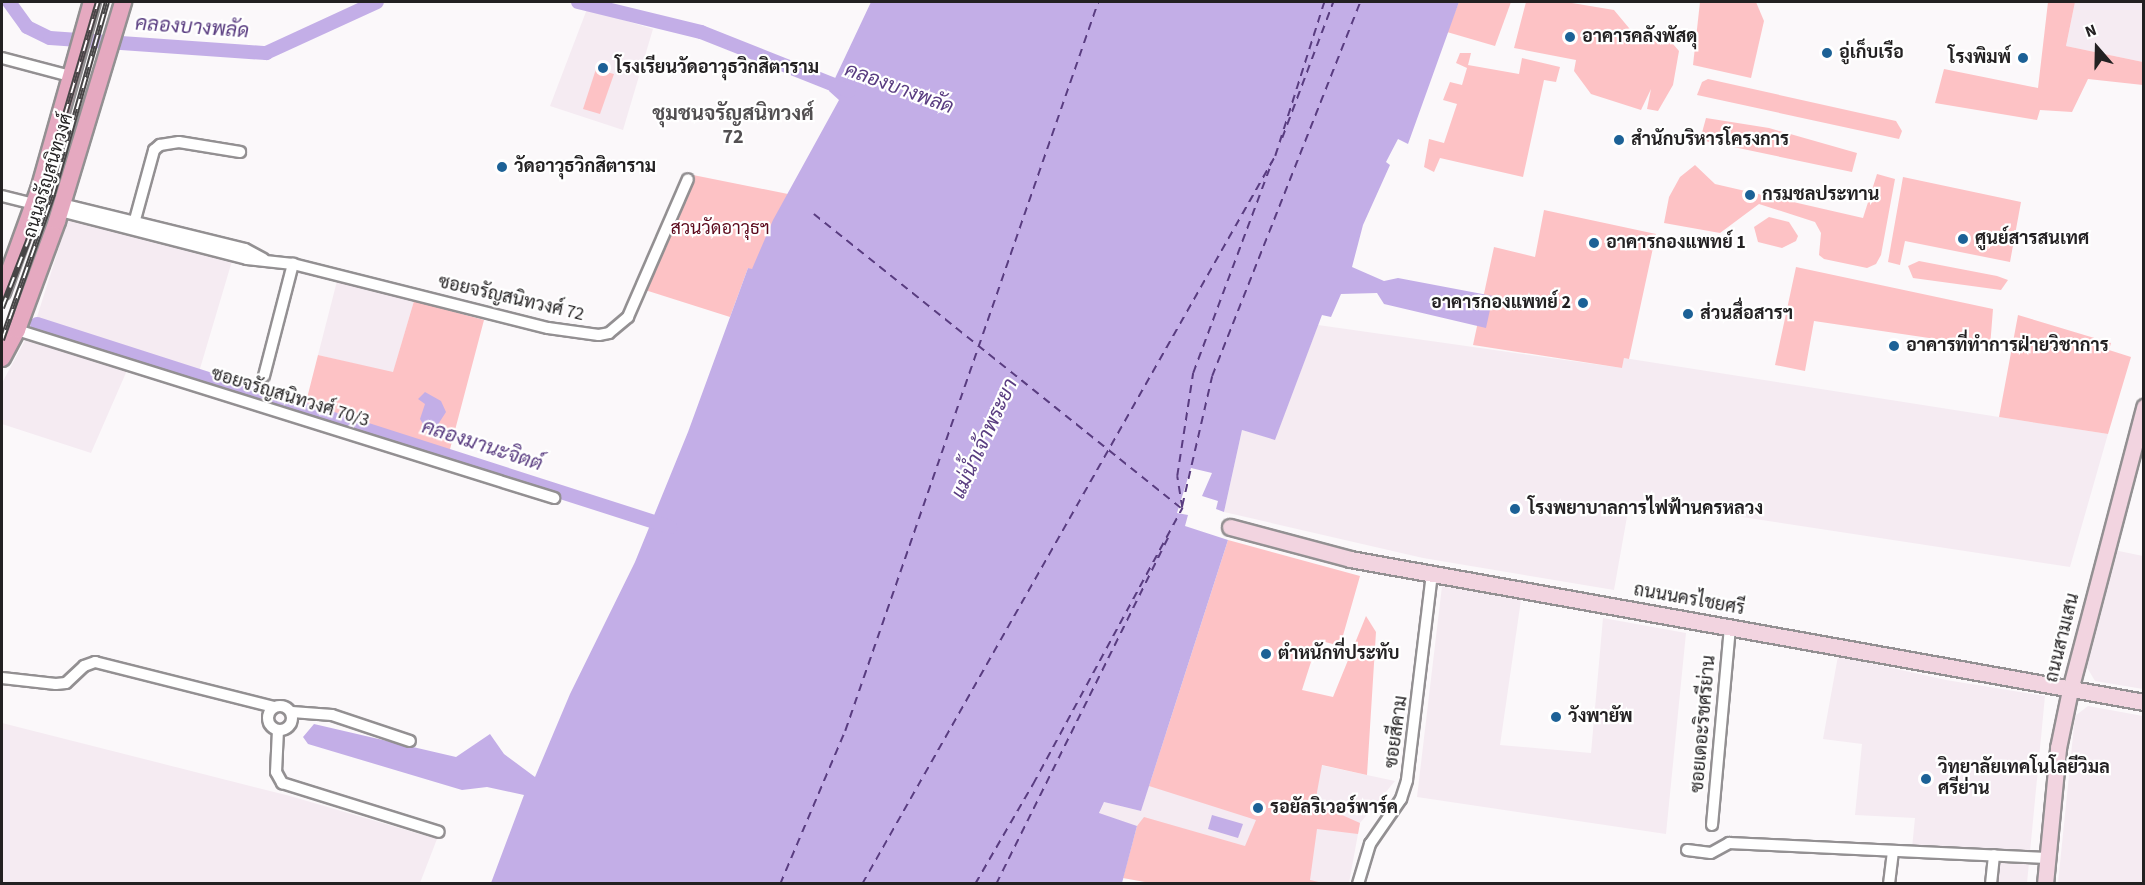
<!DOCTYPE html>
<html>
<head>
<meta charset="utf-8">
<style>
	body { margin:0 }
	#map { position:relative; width:2145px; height:885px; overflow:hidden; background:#fbf8fa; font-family:"Source Sans 3",Sarabun,sans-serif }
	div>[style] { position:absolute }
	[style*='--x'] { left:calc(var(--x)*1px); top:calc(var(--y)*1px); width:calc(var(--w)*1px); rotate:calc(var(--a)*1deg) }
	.built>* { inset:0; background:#f5ebf2 }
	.green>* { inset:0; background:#fdc2c5 }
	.water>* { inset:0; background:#c3aee7 }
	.canal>* { height:14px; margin:-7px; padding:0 7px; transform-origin:7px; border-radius:7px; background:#c3aee7 }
	.ferry>* { height:1.5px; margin-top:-0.75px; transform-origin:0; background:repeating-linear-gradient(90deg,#593c80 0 8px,transparent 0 14px) }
	.roads { filter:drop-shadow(2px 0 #939092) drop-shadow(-2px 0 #939092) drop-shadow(0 2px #939092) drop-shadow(0 -2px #939092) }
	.street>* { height:10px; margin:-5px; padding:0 5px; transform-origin:5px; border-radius:5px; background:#fff }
	.street>.ring { margin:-5px; padding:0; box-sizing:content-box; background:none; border:10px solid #fff; border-radius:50% }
	.secondary>* { height:15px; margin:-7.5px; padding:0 7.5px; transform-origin:7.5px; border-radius:7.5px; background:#f2d4e0 }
	.primary>* { height:16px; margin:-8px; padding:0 8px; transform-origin:8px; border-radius:8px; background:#e5a9c0 }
	.rail>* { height:6px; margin-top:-3px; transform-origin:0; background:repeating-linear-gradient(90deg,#fff 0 11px,#474546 0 22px); box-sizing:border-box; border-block:2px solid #474546 }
	.dots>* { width:16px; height:16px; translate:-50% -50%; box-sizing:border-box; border:3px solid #fff; border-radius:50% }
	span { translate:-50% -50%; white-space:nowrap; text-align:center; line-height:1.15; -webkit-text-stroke:4.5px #fff; paint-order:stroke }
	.poi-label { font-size:18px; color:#232122; font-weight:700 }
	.left { translate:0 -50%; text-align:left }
	.right { translate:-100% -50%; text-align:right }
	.street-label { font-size:18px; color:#232122 }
	.park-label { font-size:18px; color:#5c091c }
	.water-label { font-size:20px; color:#593c80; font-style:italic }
	.neighbourhood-label { font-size:20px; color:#524f51; font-weight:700 }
	.frame { position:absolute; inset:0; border:3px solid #232122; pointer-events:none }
	.north { position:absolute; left:2067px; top:18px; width:60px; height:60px; -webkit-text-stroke:4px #fff; paint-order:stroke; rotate:340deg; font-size:16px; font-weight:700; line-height:24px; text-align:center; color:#232122 }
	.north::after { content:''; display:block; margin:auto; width:21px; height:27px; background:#232122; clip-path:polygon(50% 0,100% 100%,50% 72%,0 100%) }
</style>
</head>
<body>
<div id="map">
	<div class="built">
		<div style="clip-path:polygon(2075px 2px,2143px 2px,2143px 62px,2066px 46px)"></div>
		<div style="clip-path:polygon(587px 9px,653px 29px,623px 130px,550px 106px)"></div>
		<div style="clip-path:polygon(69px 216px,232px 261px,199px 372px,135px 352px,91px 453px,2px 424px,2px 383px,36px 320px)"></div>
		<div style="clip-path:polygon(337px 281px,414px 301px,393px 373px,318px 355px)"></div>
		<div style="clip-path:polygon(1318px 325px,1622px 368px,1624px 358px,2108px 434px,2070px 567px,1630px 500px,1614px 590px,1423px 558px,1224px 512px,1242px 430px,1275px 439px)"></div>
		<div style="clip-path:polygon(2114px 550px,2143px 556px,2143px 689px,2095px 681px,2085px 664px)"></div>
		<div style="clip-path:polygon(1442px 586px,1521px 600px,1500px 745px,1591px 753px,1603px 618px,1686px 633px,1666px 834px,1417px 797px)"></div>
		<div style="clip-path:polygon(1838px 656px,1946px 680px,2045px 696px,2027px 883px,1989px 883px,1992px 851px,1912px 848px,1915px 818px,1855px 815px,1862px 744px,1823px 739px)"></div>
		<div style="clip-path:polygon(2088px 706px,2143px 716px,2143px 883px,2058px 883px,2075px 716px)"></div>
		<div style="clip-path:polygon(2px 723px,290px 796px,437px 839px,420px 883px,2px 883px)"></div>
		<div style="clip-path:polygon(1165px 732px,1395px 781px,1360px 823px,1349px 883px,1156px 884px,1123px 878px,1137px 827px,1099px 814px,1104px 802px,1141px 811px)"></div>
	</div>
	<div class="green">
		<div style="clip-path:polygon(1459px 2px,1511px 2px,1495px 46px,1447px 32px)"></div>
		<div style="clip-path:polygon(1526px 2px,1566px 2px,1614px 10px,1634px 34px,1673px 44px,1679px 51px,1673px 85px,1658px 111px,1647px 109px,1651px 89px,1641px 110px,1591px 94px,1574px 71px,1576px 60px,1514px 48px)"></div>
		<div style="clip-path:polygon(1700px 2px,1756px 2px,1764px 21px,1751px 78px,1693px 65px)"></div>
		<div style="clip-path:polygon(2048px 2px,2075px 2px,2066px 46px,2143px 62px,2143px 85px,2088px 79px,2072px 112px,2040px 110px,2037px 120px,1935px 103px,1944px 69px,2038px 88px)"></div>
		<div style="clip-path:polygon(1460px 53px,1471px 53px,1468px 65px,1519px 74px,1522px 58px,1560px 67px,1556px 82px,1544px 80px,1523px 177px,1440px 158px,1434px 172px,1424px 167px,1429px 139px,1444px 143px,1457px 104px,1443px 100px,1450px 82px,1462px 85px,1467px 68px,1456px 63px)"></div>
		<div style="clip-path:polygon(596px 69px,614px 74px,600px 114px,583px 109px)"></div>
		<div style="clip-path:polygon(1708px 79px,1896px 121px,1902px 131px,1899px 139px,1697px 95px,1702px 82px)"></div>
		<div style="clip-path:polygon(1706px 118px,1769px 128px,1857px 153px,1852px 172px,1700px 140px)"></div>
		<div style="clip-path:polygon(1695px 165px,1715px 184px,1863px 218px,1877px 174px,1895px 179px,1881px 255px,1876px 264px,1867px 268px,1824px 259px,1819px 255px,1821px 233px,1815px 222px,1759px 204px,1720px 233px,1664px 223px,1669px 197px,1680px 177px)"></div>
		<div style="clip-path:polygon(693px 175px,788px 194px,752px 270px,748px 268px,730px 317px,645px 290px)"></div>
		<div style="clip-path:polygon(1903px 177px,2021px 202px,2010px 262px,1905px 241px,1900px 265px,1888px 262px)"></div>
		<div style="clip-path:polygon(1544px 210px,1656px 234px,1629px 359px,1624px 358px,1622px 368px,1473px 345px,1494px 247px,1535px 257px)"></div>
		<div style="clip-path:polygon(1769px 217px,1789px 222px,1798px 236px,1796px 241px,1782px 248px,1758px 242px,1754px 227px)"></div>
		<div style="clip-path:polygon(1919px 261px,1997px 276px,2008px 280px,2001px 290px,1913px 278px,1908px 266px)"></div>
		<div style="clip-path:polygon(1796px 267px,1993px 309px,1990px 347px,1814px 321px,1805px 371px,1775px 365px)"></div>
		<div style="clip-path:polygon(414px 301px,484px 320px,449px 453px,305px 406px,318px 355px,393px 372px)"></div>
		<div style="clip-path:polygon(2018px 315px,2111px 343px,2109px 350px,2131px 357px,2108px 434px,1999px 417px)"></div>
		<div style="clip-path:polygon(1228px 540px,1360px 576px,1340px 646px,1318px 640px,1302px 690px,1333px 697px,1366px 616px,1376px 632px,1367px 775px,1322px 765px,1315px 803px,1360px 823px,1358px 834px,1317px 829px,1310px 880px,1323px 883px,1156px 884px,1123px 878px,1137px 826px,1144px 817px,1245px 846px,1256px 820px,1149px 786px)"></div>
	</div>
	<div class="water">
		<div style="clip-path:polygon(871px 2px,1459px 2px,1408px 144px,1398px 139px,1386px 162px,1390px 165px,1363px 225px,1352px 267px,1384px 281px,1398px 278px,1493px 296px,1486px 328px,1384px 304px,1377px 293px,1341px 294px,1331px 317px,1322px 315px,1275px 440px,1242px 430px,1224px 512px,1216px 509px,1218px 501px,1202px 496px,1212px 473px,1191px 468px,1177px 513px,1188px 515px,1185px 526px,1228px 540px,1141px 811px,1104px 802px,1099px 813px,1137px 826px,1122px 883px,491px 883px,524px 795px,487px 787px,462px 790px,308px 744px,303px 737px,314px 724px,456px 757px,490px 734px,504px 754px,535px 777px,570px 694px,635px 562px,688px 432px,748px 268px,752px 269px,773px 220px,839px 100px,829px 91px)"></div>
		<div style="clip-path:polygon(425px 392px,441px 401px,446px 412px,437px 426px,427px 431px,420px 419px,425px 404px,418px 399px)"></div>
		<div style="clip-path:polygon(1212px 815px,1243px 824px,1238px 838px,1208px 829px)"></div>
	</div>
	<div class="canal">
		<div style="--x:9;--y:2;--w:31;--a:54"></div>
		<div style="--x:27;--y:27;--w:25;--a:26"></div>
		<div style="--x:50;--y:38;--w:217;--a:4"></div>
		<div style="--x:266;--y:53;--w:122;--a:-24.7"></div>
		<div style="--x:578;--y:2;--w:127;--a:13.7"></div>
		<div style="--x:701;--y:32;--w:159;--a:21.7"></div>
		<div style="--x:37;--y:324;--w:665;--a:17.78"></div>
	</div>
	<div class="ferry">
		<div style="--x:1282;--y:138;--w:145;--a:-69.4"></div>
		<div style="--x:814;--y:214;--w:470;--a:38.7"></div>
		<div style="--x:1182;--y:506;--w:133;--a:-77"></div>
		<div style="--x:1212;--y:376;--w:402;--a:-68.4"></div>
		<div style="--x:780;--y:884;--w:166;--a:-67"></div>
		<div style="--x:845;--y:731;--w:772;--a:-70.86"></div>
		<div style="--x:862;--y:884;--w:837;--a:-60.43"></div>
		<div style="--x:1275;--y:156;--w:162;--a:-72.3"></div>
		<div style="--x:975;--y:884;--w:116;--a:-59.9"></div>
		<div style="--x:1033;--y:784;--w:314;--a:-61.6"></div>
		<div style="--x:1182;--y:508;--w:32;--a:-99"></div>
		<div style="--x:1177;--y:476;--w:104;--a:-81.2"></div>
		<div style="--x:1193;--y:373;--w:225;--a:-69.5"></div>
		<div style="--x:996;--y:884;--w:390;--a:-63.6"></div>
	</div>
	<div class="roads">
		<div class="street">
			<div style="--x:2;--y:58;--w:70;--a:14.8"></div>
			<div style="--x:2;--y:196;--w:33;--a:14"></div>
			<div style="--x:62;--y:204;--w:188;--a:13.8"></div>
			<div style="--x:245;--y:249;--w:21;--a:28"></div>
			<div style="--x:60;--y:211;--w:193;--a:14.4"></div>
			<div style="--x:247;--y:259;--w:46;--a:6.2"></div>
			<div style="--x:293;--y:264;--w:263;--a:14.1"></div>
			<div style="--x:548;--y:328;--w:51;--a:7.8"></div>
			<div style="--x:599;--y:335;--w:10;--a:-11"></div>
			<div style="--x:609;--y:333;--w:25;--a:-40"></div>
			<div style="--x:628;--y:317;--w:150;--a:-66.5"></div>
			<div style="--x:133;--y:227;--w:80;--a:-74.7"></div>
			<div style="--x:154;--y:150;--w:8;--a:-40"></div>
			<div style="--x:160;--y:145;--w:19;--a:-9"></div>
			<div style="--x:179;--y:142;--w:62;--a:9.3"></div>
			<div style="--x:17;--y:330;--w:563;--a:17.37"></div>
			<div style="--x:264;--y:376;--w:116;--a:-75.5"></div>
			<div style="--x:2;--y:678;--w:54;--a:6.3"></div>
			<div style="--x:56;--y:684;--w:10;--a:-6"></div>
			<div style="--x:66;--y:683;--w:25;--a:-43"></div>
			<div style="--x:84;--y:666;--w:12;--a:-20"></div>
			<div style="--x:95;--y:662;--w:185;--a:14.1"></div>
			<div class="ring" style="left:268px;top:706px;width:14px;height:14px"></div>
			<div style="--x:292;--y:712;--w:40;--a:4.3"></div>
			<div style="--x:332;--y:715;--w:82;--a:18.4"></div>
			<div style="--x:278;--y:730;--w:42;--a:92.7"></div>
			<div style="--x:276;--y:772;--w:13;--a:61"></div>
			<div style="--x:282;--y:783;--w:164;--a:17.3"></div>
			<div style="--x:1712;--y:825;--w:199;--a:-84.8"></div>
			<div style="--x:1687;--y:850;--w:24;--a:7"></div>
			<div style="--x:1711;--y:853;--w:21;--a:-29"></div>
			<div style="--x:1729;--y:843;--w:318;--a:2.7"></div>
			<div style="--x:1358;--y:884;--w:42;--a:-73.3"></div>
			<div style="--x:1370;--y:844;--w:55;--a:-55.4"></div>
			<div style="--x:1401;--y:799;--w:20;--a:-72"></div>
			<div style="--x:1407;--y:780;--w:208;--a:-83.1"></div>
			<div style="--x:1889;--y:884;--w:33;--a:-83"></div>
			<div style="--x:1991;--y:884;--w:29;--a:-84"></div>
		</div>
		<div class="secondary">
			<div style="--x:1230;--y:527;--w:124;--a:14.9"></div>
			<div style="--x:1350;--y:559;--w:807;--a:10.21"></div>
			<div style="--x:2045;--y:884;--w:137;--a:-84.5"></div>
			<div style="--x:2058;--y:748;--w:59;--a:-78.3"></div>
			<div style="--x:2070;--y:690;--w:293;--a:-75.3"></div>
		</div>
		<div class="primary">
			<div style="--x:2;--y:292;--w:109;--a:-70.1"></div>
			<div style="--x:39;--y:190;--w:195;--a:-74.3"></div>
			<div style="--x:2;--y:358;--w:32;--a:-62"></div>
			<div style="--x:17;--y:330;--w:116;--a:-69.8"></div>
			<div style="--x:57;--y:221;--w:229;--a:-73.2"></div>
		</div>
	</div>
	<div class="rail">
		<div style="--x:2;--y:308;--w:72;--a:-68.8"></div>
		<div style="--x:28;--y:241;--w:249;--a:-73.7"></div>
		<div style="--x:2;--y:340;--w:155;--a:-70.7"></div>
		<div style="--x:53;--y:194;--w:199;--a:-74.3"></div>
	</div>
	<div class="dots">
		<div style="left:1570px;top:37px;background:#1c6196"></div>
		<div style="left:1827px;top:53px;background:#1c6196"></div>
		<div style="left:2023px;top:58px;background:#1c6196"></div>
		<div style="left:603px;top:68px;background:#1c6196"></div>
		<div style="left:1619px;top:140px;background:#1c6196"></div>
		<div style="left:502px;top:167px;background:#1c6196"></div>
		<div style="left:1750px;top:195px;background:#1c6196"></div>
		<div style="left:1963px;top:239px;background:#1c6196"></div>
		<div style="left:1594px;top:243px;background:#1c6196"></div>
		<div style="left:1583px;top:303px;background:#1c6196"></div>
		<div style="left:1688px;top:314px;background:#1c6196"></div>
		<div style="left:1894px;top:346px;background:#1c6196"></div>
		<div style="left:1515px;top:509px;background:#1c6196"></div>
		<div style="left:1266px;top:654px;background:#1c6196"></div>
		<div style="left:1556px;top:717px;background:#1c6196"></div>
		<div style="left:1926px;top:779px;background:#1c6196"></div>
		<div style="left:1258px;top:808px;background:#1c6196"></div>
	</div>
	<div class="poi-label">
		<span class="left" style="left:1582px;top:37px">อาคารคลังพัสดุ</span>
		<span class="left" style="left:1839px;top:53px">อู่เก็บเรือ</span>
		<span class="right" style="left:2011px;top:58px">โรงพิมพ์</span>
		<span class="left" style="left:615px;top:68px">โรงเรียนวัดอาวุธวิกสิตาราม</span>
		<span class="left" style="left:1631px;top:140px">สำนักบริหารโครงการ</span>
		<span class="left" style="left:514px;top:167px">วัดอาวุธวิกสิตาราม</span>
		<span class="left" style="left:1762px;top:195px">กรมชลประทาน</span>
		<span class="left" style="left:1975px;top:239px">ศูนย์สารสนเทศ</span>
		<span class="left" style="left:1606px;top:243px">อาคารกองแพทย์ 1</span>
		<span class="right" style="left:1571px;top:303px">อาคารกองแพทย์ 2</span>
		<span class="left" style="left:1700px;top:314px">ส่วนสื่อสารฯ</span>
		<span class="left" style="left:1906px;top:346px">อาคารที่ทำการฝ่ายวิชาการ</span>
		<span class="left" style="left:1528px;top:509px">โรงพยาบาลการไฟฟ้านครหลวง</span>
		<span class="left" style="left:1278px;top:654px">ตำหนักที่ประทับ</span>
		<span class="left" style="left:1568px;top:717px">วังพายัพ</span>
		<span class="left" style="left:1938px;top:779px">วิทยาลัยเทคโนโลยีวิมล<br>ศรีย่าน</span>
		<span class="left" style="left:1270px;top:808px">รอยัลริเวอร์พาร์ค</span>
	</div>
	<div class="street-label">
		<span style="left:49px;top:176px;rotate:-73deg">ถนนจรัญสนิทวงศ์</span>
		<span style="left:511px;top:299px;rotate:13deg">ซอยจรัญสนิทวงศ์ 72</span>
		<span style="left:290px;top:398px;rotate:17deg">ซอยจรัญสนิทวงศ์ 70/3</span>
		<span style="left:1689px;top:600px;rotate:10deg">ถนนนครไชยศรี</span>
		<span style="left:2063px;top:638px;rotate:-76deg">ถนนสามเสน</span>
		<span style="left:1704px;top:724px;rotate:-85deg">ซอยเดอะริชศรีย่าน</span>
		<span style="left:1397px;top:732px;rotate:-82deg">ซอยสีคาม</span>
	</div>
	<div class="park-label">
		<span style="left:720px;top:229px">สวนวัดอาวุธฯ</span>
	</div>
	<div class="water-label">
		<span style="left:192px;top:28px;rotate:4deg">คลองบางพลัด</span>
		<span style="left:899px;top:89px;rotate:20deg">คลองบางพลัด</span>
		<span style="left:985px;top:439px;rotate:-65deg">แม่น้ำเจ้าพระยา</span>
		<span style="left:482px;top:446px;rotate:18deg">คลองมานะจิตต์</span>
	</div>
	<div class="neighbourhood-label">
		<span style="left:733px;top:126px">ชุมชนจรัญสนิทวงศ์<br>72</span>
	</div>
	<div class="frame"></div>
	<div class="north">N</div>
</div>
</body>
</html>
